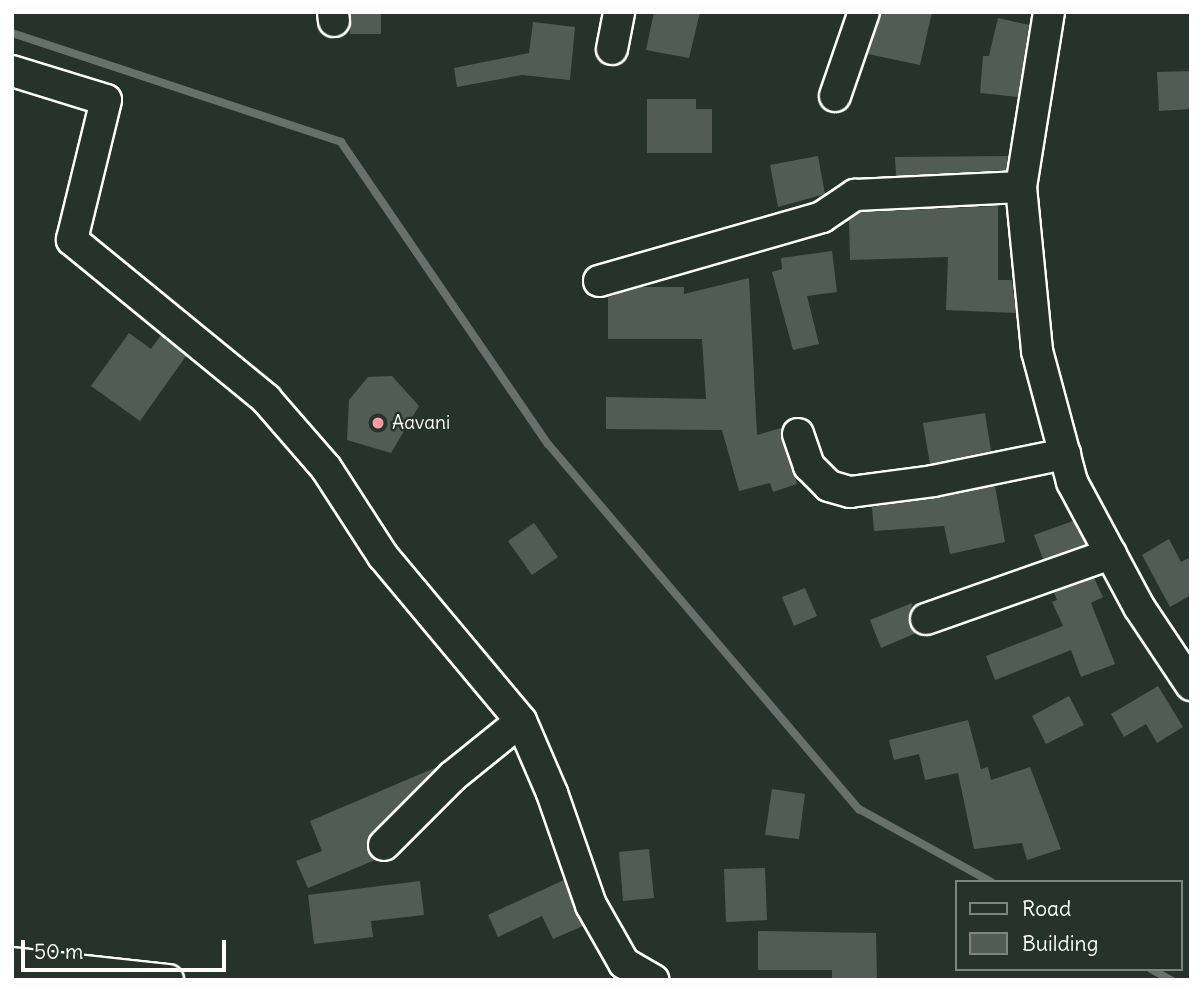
<!DOCTYPE html>
<html>
<head>
<meta charset="utf-8">
<style>
	body { margin:0 }
	#map { position:relative; width:1203px; height:992px; overflow:hidden; background:#26332d; font-family:Delius,sans-serif }
	div>[style] { position:absolute }
	[style*='--x'] { left:calc(var(--x)*1px); top:calc(var(--y)*1px); width:calc(var(--w)*1px); rotate:calc(var(--a)*1deg) }
	.stream>* { height:8px; margin:-4px; padding:0 4px; transform-origin:4px; border-radius:4px; background:#67706c }
	.building>* { inset:0; background:#515c57 }
	.roads { filter:drop-shadow(2px 0 #fff) drop-shadow(-2px 0 #fff) drop-shadow(0 2px #fff) drop-shadow(0 -2px #fff) }
	.minor>* { height:30px; margin:-15px; padding:0 15px; transform-origin:15px; border-radius:15px; background:#26332d }
	.dots>* { width:19px; height:19px; translate:-50% -50%; box-sizing:border-box; border:4px solid #26332d; border-radius:50% }
	span { translate:-50% -50%; white-space:nowrap; text-align:center; line-height:1.15; -webkit-text-stroke:5px #26332d; paint-order:stroke }
	.poi-label { font-size:19px; color:#fff }
	.left { translate:0 -50%; text-align:left }
	.frame { position:absolute; inset:0; border:14px solid #fff; pointer-events:none }
	.legend { position:absolute; left:955px; top:880px; width:228px; height:91px; box-sizing:border-box; background:#26332d; border:2px solid #7d8581; margin:0; padding:9px 12px; list-style:none; font-size:21px; color:#fff }
	.legend li { display:flex; align-items:center; gap:14px; height:35px }
	.legend b { width:35px; border:2px solid #7d8581 }
	.scale { position:absolute; left:21px; top:940px; width:205px; height:32px; box-sizing:border-box; border:4px solid #fff; border-top:0; padding-left:9px; font-size:21px; line-height:24px; white-space:nowrap; color:#fff; -webkit-text-stroke:5px #26332d; paint-order:stroke }
</style>
</head>
<body>
<div id="map">
	<div class="stream">
		<div style="--x:12;--y:33;--w:347;--a:18.3"></div>
		<div style="--x:341;--y:142;--w:366;--a:55.6"></div>
		<div style="--x:548;--y:444;--w:480;--a:49.6"></div>
		<div style="--x:859;--y:809;--w:151;--a:28.9"></div>
		<div style="--x:1151;--y:969;--w:23;--a:29"></div>
	</div>
	<div class="building">
		<div style="clip-path:polygon(351px 12px,381px 12px,381px 34px,350px 34px)"></div>
		<div style="clip-path:polygon(654px 12px,700px 12px,689px 58px,646px 50px)"></div>
		<div style="clip-path:polygon(881px 12px,932px 12px,920px 65px,868px 54px)"></div>
		<div style="clip-path:polygon(998px 18px,1029px 25px,1018px 97px,980px 93px,983px 56px,989px 56px)"></div>
		<div style="clip-path:polygon(533px 22px,575px 27px,570px 80px,522px 75px,457px 87px,454px 68px,529px 53px)"></div>
		<div style="clip-path:polygon(1191px 71px,1191px 109px,1159px 111px,1157px 72px)"></div>
		<div style="clip-path:polygon(647px 99px,696px 99px,696px 109px,712px 109px,712px 153px,647px 153px)"></div>
		<div style="clip-path:polygon(818px 156px,825px 194px,778px 207px,770px 165px)"></div>
		<div style="clip-path:polygon(1008px 156px,1006px 170px,896px 176px,895px 157px)"></div>
		<div style="clip-path:polygon(998px 206px,998px 280px,1012px 280px,1016px 313px,946px 310px,948px 257px,850px 260px,849px 220px,861px 212px)"></div>
		<div style="clip-path:polygon(832px 251px,837px 292px,807px 296px,819px 344px,793px 350px,772px 272px,782px 269px,781px 258px)"></div>
		<div style="clip-path:polygon(749px 278px,757px 435px,781px 428px,797px 484px,773px 492px,770px 483px,739px 491px,722px 430px,606px 429px,606px 397px,706px 399px,702px 339px,608px 339px,608px 297px,641px 287px,684px 287px,684px 294px)"></div>
		<div style="clip-path:polygon(129px 333px,151px 349px,161px 335px,186px 356px,140px 421px,91px 386px)"></div>
		<div style="clip-path:polygon(392px 376px,419px 406px,391px 453px,347px 440px,349px 400px,368px 377px)"></div>
		<div style="clip-path:polygon(985px 413px,991px 451px,930px 464px,923px 423px)"></div>
		<div style="clip-path:polygon(995px 486px,1005px 542px,950px 554px,944px 526px,874px 531px,872px 507px)"></div>
		<div style="clip-path:polygon(1073px 521px,1086px 544px,1043px 559px,1034px 535px)"></div>
		<div style="clip-path:polygon(534px 523px,558px 557px,532px 575px,508px 541px)"></div>
		<div style="clip-path:polygon(1169px 539px,1181px 562px,1191px 557px,1191px 595px,1170px 607px,1142px 555px)"></div>
		<div style="clip-path:polygon(1094px 578px,1103px 597px,1091px 603px,1115px 664px,1081px 677px,1071px 650px,995px 680px,986px 656px,1063px 626px,1052px 602px,1057px 600px,1054px 592px)"></div>
		<div style="clip-path:polygon(805px 588px,817px 616px,794px 626px,782px 597px)"></div>
		<div style="clip-path:polygon(912px 603px,909px 624px,916px 633px,881px 648px,870px 620px)"></div>
		<div style="clip-path:polygon(1158px 686px,1183px 727px,1157px 743px,1146px 724px,1124px 737px,1111px 714px)"></div>
		<div style="clip-path:polygon(1069px 696px,1084px 725px,1046px 744px,1032px 716px)"></div>
		<div style="clip-path:polygon(968px 720px,981px 769px,988px 767px,991px 780px,1030px 767px,1061px 849px,1027px 860px,1022px 843px,974px 849px,958px 773px,925px 780px,919px 754px,894px 760px,889px 740px)"></div>
		<div style="clip-path:polygon(437px 767px,371px 833px,367px 849px,375px 860px,308px 888px,296px 861px,322px 851px,310px 821px)"></div>
		<div style="clip-path:polygon(772px 789px,805px 794px,799px 839px,765px 835px)"></div>
		<div style="clip-path:polygon(649px 849px,654px 898px,623px 901px,619px 852px)"></div>
		<div style="clip-path:polygon(765px 868px,767px 920px,726px 922px,724px 869px)"></div>
		<div style="clip-path:polygon(564px 880px,583px 926px,553px 939px,542px 916px,498px 937px,488px 915px)"></div>
		<div style="clip-path:polygon(420px 881px,424px 915px,371px 921px,373px 937px,314px 944px,308px 895px)"></div>
		<div style="clip-path:polygon(758px 931px,876px 933px,877px 980px,832px 980px,832px 970px,758px 970px)"></div>
	</div>
	<div class="roads">
		<div class="minor">
			<div style="--x:333;--y:12;--w:9;--a:84"></div>
			<div style="--x:1049;--y:12;--w:177;--a:99.1"></div>
			<div style="--x:1021;--y:187;--w:165;--a:84.4"></div>
			<div style="--x:1037;--y:351;--w:136;--a:75"></div>
			<div style="--x:1072;--y:482;--w:142;--a:61.8"></div>
			<div style="--x:1139;--y:607;--w:94;--a:56.3"></div>
			<div style="--x:612;--y:49;--w:38;--a:-79"></div>
			<div style="--x:12;--y:71;--w:98;--a:17.1"></div>
			<div style="--x:106;--y:100;--w:144;--a:103.7"></div>
			<div style="--x:72;--y:240;--w:251;--a:39.3"></div>
			<div style="--x:266;--y:399;--w:91;--a:49"></div>
			<div style="--x:326;--y:468;--w:105;--a:57.1"></div>
			<div style="--x:383;--y:556;--w:215;--a:50.1"></div>
			<div style="--x:521;--y:721;--w:78;--a:66.7"></div>
			<div style="--x:552;--y:793;--w:119;--a:70.8"></div>
			<div style="--x:591;--y:905;--w:67;--a:60.4"></div>
			<div style="--x:624;--y:963;--w:34;--a:30"></div>
			<div style="--x:835;--y:96;--w:89;--a:-71"></div>
			<div style="--x:599;--y:281;--w:232;--a:-16"></div>
			<div style="--x:822;--y:217;--w:40;--a:-34"></div>
			<div style="--x:855;--y:195;--w:166;--a:-2.8"></div>
			<div style="--x:798;--y:434;--w:34;--a:71"></div>
			<div style="--x:809;--y:466;--w:28;--a:45"></div>
			<div style="--x:829;--y:486;--w:22;--a:16"></div>
			<div style="--x:850;--y:492;--w:84;--a:-7.5"></div>
			<div style="--x:933;--y:481;--w:135;--a:-11.6"></div>
			<div style="--x:926;--y:619;--w:196;--a:-19.4"></div>
			<div style="--x:384;--y:845;--w:98;--a:-45"></div>
			<div style="--x:453;--y:776;--w:87;--a:-39"></div>
			<div style="--x:12;--y:963;--w:157;--a:6.2"></div>
		</div>
	</div>
	<div class="dots">
		<div style="left:378px;top:423px;background:#ff9aa2"></div>
	</div>
	<div class="poi-label">
		<span class="left" style="left:392px;top:423px">Aavani</span>
	</div>
	<div class="frame"></div>
	<ul class="legend">
	<li><b style="height:9px;background:#26332d"></b>Road</li>
	<li><b style="height:19px;background:#515c57"></b>Building</li>
	</ul>
	<div class="scale">50 m</div>
</div>
</body>
</html>
